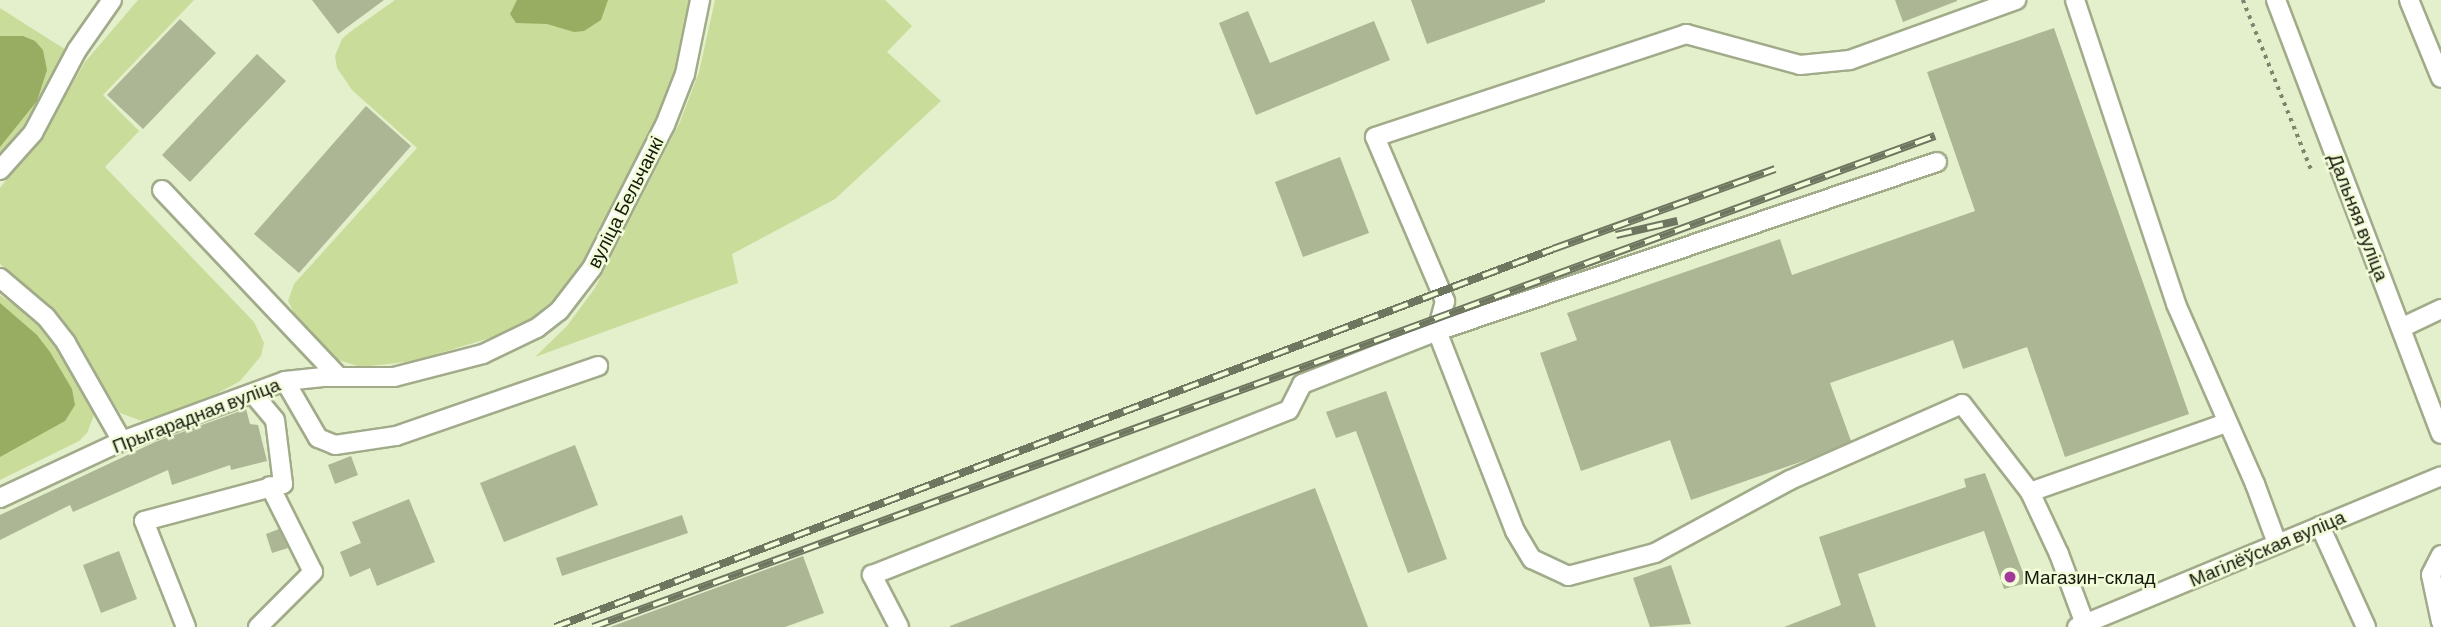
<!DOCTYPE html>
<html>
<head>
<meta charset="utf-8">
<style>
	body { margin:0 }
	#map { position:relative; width:2441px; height:627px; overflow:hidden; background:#e4efcc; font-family:Barlow,sans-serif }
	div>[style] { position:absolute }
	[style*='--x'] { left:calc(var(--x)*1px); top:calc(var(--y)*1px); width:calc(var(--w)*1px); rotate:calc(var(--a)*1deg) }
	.green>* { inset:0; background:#c9dc9a }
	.water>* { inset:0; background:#99ad62 }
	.building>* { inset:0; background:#acb695 }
	.path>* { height:3.5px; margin-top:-1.75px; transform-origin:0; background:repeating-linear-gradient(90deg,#7e856e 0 3.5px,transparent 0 8.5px) }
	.roads { filter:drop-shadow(2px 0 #a1ab8a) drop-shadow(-2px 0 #a1ab8a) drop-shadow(0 2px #a1ab8a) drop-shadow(0 -2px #a1ab8a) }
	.minor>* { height:18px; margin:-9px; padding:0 9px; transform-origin:9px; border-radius:9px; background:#fff }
	.rail>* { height:8px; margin-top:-4px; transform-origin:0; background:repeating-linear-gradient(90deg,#f2fcd9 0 16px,#6f7660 0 32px); box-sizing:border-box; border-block:2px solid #6f7660 }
	.dots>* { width:19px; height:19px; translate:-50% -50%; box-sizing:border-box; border:4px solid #f2fcd9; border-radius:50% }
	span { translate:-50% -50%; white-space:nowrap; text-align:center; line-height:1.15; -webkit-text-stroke:5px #f2fcd9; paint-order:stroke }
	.street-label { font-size:19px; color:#16190d }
	.poi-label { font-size:19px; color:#16190d }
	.left { translate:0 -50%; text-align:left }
</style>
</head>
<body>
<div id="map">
	<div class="green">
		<div style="clip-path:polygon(138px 0,194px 0,103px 95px,139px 131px,105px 167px,254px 322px,264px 343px,261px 356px,240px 381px,209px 398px,142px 421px,120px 413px,80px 348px,54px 312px,0 264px,0 188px,49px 125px,85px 62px)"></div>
		<div style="clip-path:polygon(395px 0,691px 0,680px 54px,665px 103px,586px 261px,562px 292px,533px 317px,503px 334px,414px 361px,361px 367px,332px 358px,296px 317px,288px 301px,294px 284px,417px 148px,352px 90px,337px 68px,335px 56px,342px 39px,350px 32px)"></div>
		<div style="clip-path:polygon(715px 0,885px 0,912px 26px,887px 52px,941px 101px,835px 199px,732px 254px,738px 283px,535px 357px,567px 326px,595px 288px,680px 122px,699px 72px)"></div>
		<div style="clip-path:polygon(0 8px,66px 50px,38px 106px,0 157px)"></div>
		<div style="clip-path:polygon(0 295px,25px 313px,48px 335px,81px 385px,94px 415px,87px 433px,79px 441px,0 480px)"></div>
	</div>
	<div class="water">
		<div style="clip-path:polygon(517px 0,608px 0,601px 20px,584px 31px,574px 32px,547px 24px,516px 23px,510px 14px)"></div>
		<div style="clip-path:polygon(0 36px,23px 36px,35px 41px,43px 50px,47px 70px,37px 101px,0 147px)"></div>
		<div style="clip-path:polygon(0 303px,37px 335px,50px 352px,72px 389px,75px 405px,65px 421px,0 457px)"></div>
	</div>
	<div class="building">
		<div style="clip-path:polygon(312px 0,384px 0,338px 34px)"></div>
		<div style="clip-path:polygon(1411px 0,1545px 0,1545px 2px,1427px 44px)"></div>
		<div style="clip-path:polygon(1895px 0,1957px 0,1957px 1px,1903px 22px)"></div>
		<div style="clip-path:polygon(1248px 11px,1270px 63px,1374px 21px,1390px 60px,1256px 115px,1219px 23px)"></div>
		<div style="clip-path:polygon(180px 19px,216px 53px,143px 129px,107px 95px)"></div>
		<div style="clip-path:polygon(2054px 28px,2189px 414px,2065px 457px,2027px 347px,1963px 369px,1953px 340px,1830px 383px,1851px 441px,1812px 458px,1691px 500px,1670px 440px,1581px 471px,1540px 353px,1577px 340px,1567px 313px,1780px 239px,1792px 275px,1975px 211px,1927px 72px)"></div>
		<div style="clip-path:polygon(257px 54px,286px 81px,190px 182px,162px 155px)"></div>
		<div style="clip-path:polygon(366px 106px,411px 146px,299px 273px,254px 234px)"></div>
		<div style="clip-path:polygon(1340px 157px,1369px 233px,1303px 257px,1275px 182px)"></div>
		<div style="clip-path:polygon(1386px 391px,1447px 559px,1408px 573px,1356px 431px,1336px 438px,1326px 412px)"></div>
		<div style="clip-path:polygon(246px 409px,250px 424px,258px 425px,267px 461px,231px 470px,230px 465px,172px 485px,168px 470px,73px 512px,70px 505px,0 540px,0 515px,155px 442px)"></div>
		<div style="clip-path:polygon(575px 445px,598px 505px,504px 542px,480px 483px)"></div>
		<div style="clip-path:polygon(351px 456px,358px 475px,335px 484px,328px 465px)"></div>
		<div style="clip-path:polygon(1985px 473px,2027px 583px,2004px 589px,1984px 531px,1858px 574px,1876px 627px,1784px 627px,1841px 605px,1819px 537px,1966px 487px,1964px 479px)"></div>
		<div style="clip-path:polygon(1315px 488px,1368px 627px,950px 627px,950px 626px)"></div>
		<div style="clip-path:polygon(409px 499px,435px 562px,377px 586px,370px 568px,350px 577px,340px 552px,361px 543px,352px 522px)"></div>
		<div style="clip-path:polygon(682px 515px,688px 533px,562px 576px,556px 558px)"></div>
		<div style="clip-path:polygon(279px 529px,288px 548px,272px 553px,266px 534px)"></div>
		<div style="clip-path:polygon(119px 551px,137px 599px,101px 613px,83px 565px)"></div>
		<div style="clip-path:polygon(803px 556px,824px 613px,785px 627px,610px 627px)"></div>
		<div style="clip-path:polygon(1671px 565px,1691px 624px,1650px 627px,1633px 578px)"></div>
	</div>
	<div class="path">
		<div style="--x:2243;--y:0;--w:182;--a:68.1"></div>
	</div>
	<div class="roads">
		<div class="minor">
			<div style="--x:2075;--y:0;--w:320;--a:71.6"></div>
			<div style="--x:2176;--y:304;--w:197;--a:66.3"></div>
			<div style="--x:2255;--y:484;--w:63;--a:69.6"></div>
			<div style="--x:2276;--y:0;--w:464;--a:69.2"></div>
			<div style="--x:2409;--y:0;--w:84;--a:67.7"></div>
			<div style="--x:1937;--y:162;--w:528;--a:161.32"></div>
			<div style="--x:1437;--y:331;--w:215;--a:68.7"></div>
			<div style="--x:1515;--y:531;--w:33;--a:59"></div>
			<div style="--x:1532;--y:559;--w:40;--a:25"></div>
			<div style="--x:1568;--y:576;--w:90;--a:-14.8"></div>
			<div style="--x:1655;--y:553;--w:153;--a:-28.4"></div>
			<div style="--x:1790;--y:480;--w:188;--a:-23.8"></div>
			<div style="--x:1962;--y:404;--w:111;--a:52.3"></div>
			<div style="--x:0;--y:170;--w:50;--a:-48.3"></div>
			<div style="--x:33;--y:133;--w:94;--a:-62.1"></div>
			<div style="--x:77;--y:50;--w:61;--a:-55"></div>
			<div style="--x:162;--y:190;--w:257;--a:46.6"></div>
			<div style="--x:0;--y:278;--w:60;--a:40.3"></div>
			<div style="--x:46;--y:317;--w:33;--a:52"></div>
			<div style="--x:66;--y:343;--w:113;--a:60.3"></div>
			<div style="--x:2401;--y:328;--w:44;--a:-25.4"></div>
			<div style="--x:285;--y:381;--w:66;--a:59.9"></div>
			<div style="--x:318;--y:438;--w:18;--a:22"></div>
			<div style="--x:335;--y:445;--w:62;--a:-8.4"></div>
			<div style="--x:396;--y:436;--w:214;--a:-19.1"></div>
			<div style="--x:0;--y:498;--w:135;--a:-25"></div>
			<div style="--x:122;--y:441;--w:174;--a:-20.2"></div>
			<div style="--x:285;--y:381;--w:36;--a:-6"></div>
			<div style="--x:321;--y:377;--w:73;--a:0"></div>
			<div style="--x:394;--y:377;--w:92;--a:-14.5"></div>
			<div style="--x:483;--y:354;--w:60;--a:-25.7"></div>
			<div style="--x:537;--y:328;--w:28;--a:-38"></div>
			<div style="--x:559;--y:311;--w:54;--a:-52.5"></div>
			<div style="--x:592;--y:268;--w:161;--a:-63"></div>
			<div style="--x:665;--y:125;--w:55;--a:-68.6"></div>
			<div style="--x:685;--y:74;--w:76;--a:-78.5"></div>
			<div style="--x:2320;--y:526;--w:111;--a:65.5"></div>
			<div style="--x:2441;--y:555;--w:22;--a:117"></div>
			<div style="--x:2431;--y:575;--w:48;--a:78"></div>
			<div style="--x:2085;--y:624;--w:75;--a:-110.4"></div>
			<div style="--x:2059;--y:554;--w:68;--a:-115.1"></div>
			<div style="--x:2030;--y:492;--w:208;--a:-19.4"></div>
			<div style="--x:186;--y:627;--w:114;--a:-111.6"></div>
			<div style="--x:144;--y:521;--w:144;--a:-14.9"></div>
			<div style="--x:283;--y:484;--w:64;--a:-97.1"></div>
			<div style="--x:275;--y:420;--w:35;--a:-130"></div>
			<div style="--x:258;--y:627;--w:78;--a:-45"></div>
			<div style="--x:313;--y:572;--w:96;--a:-116.6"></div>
			<div style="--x:899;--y:627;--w:59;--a:-117.4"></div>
			<div style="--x:872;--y:575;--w:448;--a:-21.6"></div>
			<div style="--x:1289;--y:410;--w:29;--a:-63"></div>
			<div style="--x:1302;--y:384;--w:145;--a:-21.4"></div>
			<div style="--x:1437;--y:331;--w:31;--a:-75"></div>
			<div style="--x:1445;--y:301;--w:178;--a:-113.1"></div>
			<div style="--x:1375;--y:137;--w:328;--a:-18.3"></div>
			<div style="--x:1686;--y:34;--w:118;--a:15.2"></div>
			<div style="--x:1800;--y:65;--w:50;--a:-5.7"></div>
			<div style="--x:1850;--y:60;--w:177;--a:-19.9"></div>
			<div style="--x:2077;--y:627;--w:394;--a:-22.5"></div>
		</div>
	</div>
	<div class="rail">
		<div style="--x:1616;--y:235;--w:63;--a:-12.9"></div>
		<div style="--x:555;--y:627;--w:1067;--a:-20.74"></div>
		<div style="--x:1553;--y:249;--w:236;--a:-19.8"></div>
		<div style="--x:593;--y:627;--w:1429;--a:-20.1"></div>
	</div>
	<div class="dots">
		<div style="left:2010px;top:577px;background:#a3399a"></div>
	</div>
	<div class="street-label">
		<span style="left:625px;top:202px;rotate:-63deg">вуліца Бельчанкі</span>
		<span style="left:2359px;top:217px;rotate:69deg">Дальняя вуліца</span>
		<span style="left:196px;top:415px;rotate:-21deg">Прыгарадная вуліца</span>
		<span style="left:2267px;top:548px;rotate:-23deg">Магілёўская вуліца</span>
	</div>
	<div class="poi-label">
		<span class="left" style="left:2024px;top:577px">Магазин-склад</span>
	</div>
</div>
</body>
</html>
